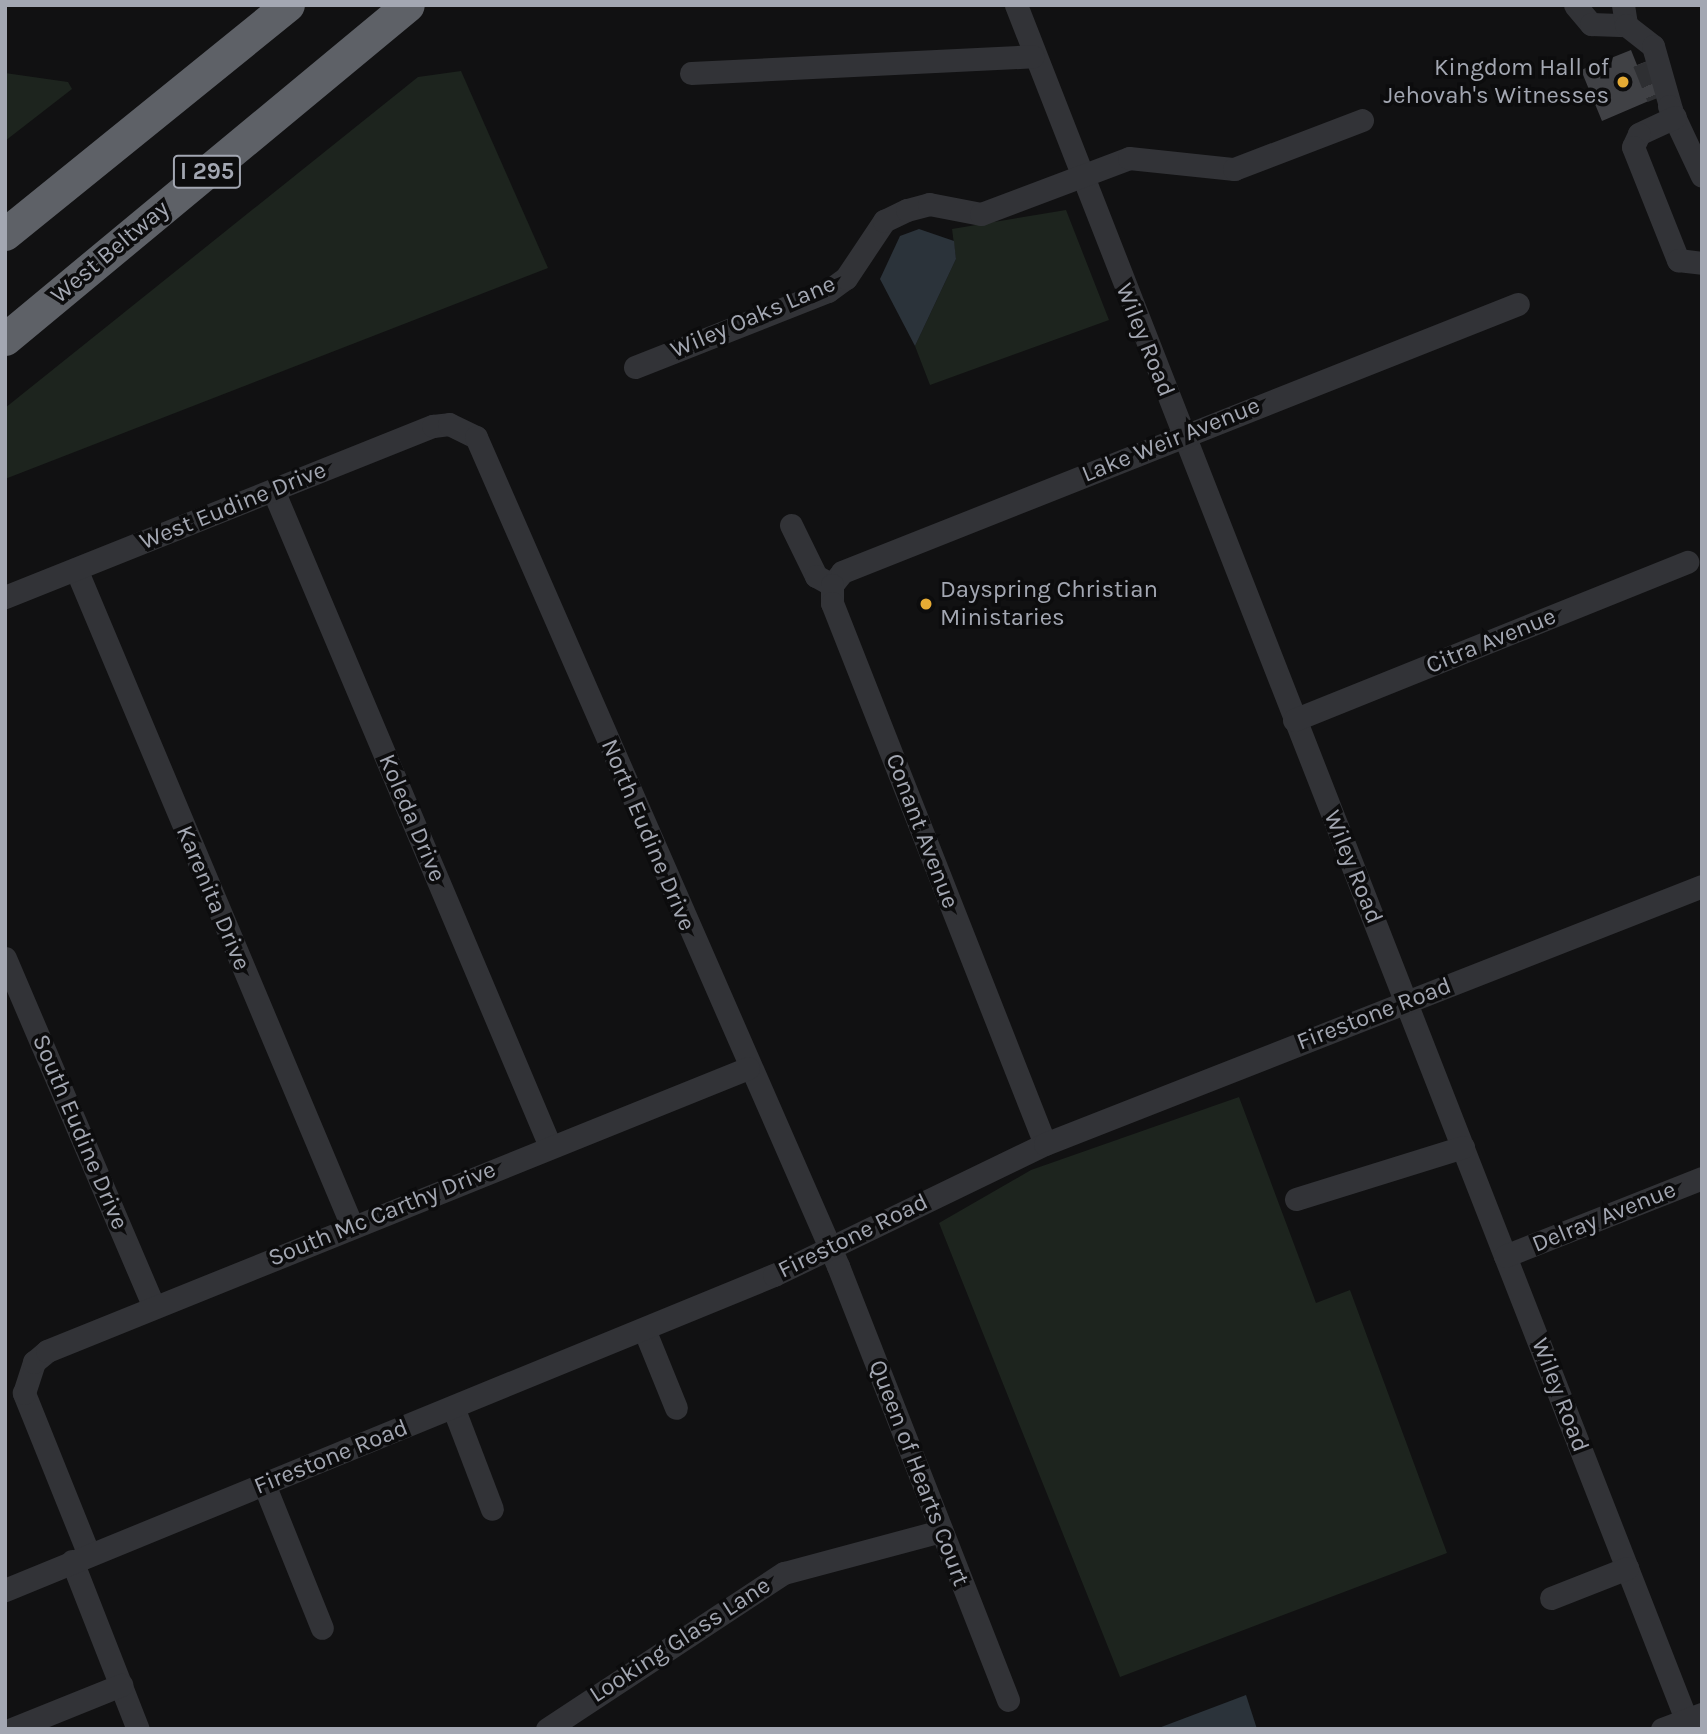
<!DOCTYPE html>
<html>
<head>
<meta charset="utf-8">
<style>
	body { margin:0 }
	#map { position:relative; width:1707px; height:1734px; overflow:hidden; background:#111112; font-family:Karla,sans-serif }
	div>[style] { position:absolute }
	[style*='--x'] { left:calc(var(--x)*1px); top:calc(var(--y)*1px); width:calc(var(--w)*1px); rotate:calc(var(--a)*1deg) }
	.green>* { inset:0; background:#1d241e }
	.water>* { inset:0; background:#2b333a }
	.building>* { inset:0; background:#404145 }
	.minor-tunnel>* { height:23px; margin-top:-11.5px; transform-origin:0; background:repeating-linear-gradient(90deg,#2e2f32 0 23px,transparent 0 34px) }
	.minor>* { height:23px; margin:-11.5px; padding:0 11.5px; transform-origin:11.5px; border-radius:11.5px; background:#323337 }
	.highway>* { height:33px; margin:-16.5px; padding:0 16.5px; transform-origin:16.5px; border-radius:16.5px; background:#5e6167 }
	.dots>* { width:19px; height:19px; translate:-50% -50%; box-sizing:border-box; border:4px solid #0c0c0d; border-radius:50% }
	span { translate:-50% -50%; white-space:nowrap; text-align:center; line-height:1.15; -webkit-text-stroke:7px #0c0c0d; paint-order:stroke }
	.shield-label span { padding:2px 5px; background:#0c0c0d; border:2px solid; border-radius:5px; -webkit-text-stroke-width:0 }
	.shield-label { font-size:23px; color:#a3a7b2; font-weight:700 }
	.poi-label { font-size:24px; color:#a3a7b2 }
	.right { translate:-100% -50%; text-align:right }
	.left { translate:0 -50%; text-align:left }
	.street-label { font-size:24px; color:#a3a7b2 }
	.frame { position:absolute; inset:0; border:7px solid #a3a7b2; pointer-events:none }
</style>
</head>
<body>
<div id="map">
	<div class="green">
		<div style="clip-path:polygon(461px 71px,548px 268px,5px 479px,5px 408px,418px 77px)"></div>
		<div style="clip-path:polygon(5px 73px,68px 82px,72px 89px,5px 141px)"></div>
		<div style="clip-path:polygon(1066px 210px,1109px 320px,930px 385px,915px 346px,956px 259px,952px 229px)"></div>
		<div style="clip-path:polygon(1239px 1097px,1316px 1303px,1350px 1290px,1447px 1553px,1120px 1677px,939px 1223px,1031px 1170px)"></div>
	</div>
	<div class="water">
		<div style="clip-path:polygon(919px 229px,954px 241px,956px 259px,915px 346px,880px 279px,900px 236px)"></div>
		<div style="clip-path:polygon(1246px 1695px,1257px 1729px,1156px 1729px)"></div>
	</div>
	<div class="building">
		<div style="clip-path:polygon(1631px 50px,1637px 65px,1650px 60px,1665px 94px,1602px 121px,1581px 70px)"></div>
	</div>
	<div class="minor-tunnel">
		<div style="--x:1644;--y:62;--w:38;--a:68"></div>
	</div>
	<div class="minor">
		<div style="--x:1016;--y:5;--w:1851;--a:68.65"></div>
		<div style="--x:1575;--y:5;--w:25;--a:50"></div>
		<div style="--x:1591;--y:24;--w:35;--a:2"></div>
		<div style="--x:1623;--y:5;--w:20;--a:81"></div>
		<div style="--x:1626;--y:25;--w:34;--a:38"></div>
		<div style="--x:1653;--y:46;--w:66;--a:74.1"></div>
		<div style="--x:691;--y:73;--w:342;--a:-2.8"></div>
		<div style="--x:1669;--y:106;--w:77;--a:64.8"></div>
		<div style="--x:1675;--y:117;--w:40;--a:155"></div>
		<div style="--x:1639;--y:134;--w:14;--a:115"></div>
		<div style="--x:1633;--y:147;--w:122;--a:68.3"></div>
		<div style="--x:1678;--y:260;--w:24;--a:7"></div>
		<div style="--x:635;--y:367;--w:207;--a:-21.5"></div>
		<div style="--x:828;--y:291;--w:22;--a:-36"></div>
		<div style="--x:846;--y:278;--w:69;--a:-56.3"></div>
		<div style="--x:884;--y:221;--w:25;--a:-26"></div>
		<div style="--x:907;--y:210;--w:23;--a:-15"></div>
		<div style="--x:929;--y:204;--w:53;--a:10.9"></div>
		<div style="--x:981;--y:214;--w:158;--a:-20.7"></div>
		<div style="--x:1129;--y:158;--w:106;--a:6"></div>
		<div style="--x:1234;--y:169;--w:137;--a:-20.9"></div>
		<div style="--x:273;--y:490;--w:712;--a:67.11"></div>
		<div style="--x:791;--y:525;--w:57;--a:63.9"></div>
		<div style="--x:816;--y:576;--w:18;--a:29"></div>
		<div style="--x:76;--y:569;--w:713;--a:67.21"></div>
		<div style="--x:832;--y:585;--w:16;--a:-52"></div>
		<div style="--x:842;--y:572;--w:727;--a:-21.63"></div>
		<div style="--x:832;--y:585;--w:18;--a:90"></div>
		<div style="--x:832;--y:603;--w:581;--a:68.51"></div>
		<div style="--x:5;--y:597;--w:461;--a:-21.8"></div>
		<div style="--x:433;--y:426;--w:16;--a:-7"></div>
		<div style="--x:449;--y:424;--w:30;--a:26"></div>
		<div style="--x:476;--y:437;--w:905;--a:66.41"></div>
		<div style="--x:838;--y:1266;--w:466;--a:68.6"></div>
		<div style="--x:1294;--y:720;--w:424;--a:-21.9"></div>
		<div style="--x:5;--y:958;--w:379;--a:66.9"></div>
		<div style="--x:1296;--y:1199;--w:175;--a:-17.3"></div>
		<div style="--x:1505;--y:1256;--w:212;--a:-21.6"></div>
		<div style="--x:644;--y:1329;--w:85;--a:67.9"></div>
		<div style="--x:453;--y:1407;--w:109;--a:69.1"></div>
		<div style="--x:264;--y:1484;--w:155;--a:68.1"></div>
		<div style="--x:89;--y:1555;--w:175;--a:-111.9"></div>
		<div style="--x:24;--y:1393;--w:33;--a:-72"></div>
		<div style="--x:34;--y:1362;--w:17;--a:-40"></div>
		<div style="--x:47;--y:1351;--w:756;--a:-21.98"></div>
		<div style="--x:72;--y:1561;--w:180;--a:68.6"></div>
		<div style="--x:5;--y:1590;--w:831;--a:-22.28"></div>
		<div style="--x:774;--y:1275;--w:301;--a:-25.8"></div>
		<div style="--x:1045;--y:1144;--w:706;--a:-21.44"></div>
		<div style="--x:1551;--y:1598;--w:82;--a:-21.5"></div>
		<div style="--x:12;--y:1729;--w:118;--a:-22"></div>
		<div style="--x:547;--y:1729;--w:284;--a:-33.4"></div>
		<div style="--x:784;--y:1573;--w:163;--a:-15"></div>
		<div style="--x:1662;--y:1729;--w:43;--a:-20.6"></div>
	</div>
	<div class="highway">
		<div style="--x:5;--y:234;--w:364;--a:-39"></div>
		<div style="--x:5;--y:339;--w:523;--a:-39.65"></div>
	</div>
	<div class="dots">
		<div style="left:1623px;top:82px;background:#e6ab34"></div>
		<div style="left:926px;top:604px;background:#e6ab34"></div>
	</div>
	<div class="shield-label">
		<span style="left:207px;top:172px">I 295</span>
	</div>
	<div class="poi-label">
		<span class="right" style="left:1609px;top:82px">Kingdom Hall of<br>Jehovah's Witnesses</span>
		<span class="left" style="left:940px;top:604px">Dayspring Christian<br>Ministaries</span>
	</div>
	<div class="street-label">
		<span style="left:110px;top:252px;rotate:-40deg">West Beltway</span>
		<span style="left:753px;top:317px;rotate:-23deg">Wiley Oaks Lane</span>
		<span style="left:1145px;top:340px;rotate:68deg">Wiley Road</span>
		<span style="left:1171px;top:440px;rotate:-22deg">Lake Weir Avenue</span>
		<span style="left:233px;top:506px;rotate:-22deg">West Eudine Drive</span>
		<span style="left:1491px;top:641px;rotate:-22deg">Citra Avenue</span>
		<span style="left:412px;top:818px;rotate:67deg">Koleda Drive</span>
		<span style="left:922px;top:831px;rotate:69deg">Conant Avenue</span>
		<span style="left:648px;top:835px;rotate:67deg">North Eudine Drive</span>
		<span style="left:1353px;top:867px;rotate:68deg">Wiley Road</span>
		<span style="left:213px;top:898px;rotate:67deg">Karenita Drive</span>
		<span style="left:1374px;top:1014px;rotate:-21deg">Firestone Road</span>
		<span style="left:80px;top:1132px;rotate:67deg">South Eudine Drive</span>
		<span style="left:382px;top:1214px;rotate:-22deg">South Mc Carthy Drive</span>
		<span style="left:1604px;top:1217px;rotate:-22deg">Delray Avenue</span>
		<span style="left:853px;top:1236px;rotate:-26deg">Firestone Road</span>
		<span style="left:1560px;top:1395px;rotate:69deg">Wiley Road</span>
		<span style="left:331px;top:1457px;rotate:-22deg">Firestone Road</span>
		<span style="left:919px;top:1473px;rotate:69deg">Queen of Hearts Court</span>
		<span style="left:680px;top:1640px;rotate:-33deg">Looking Glass Lane</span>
	</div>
	<div class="frame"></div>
</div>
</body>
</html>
